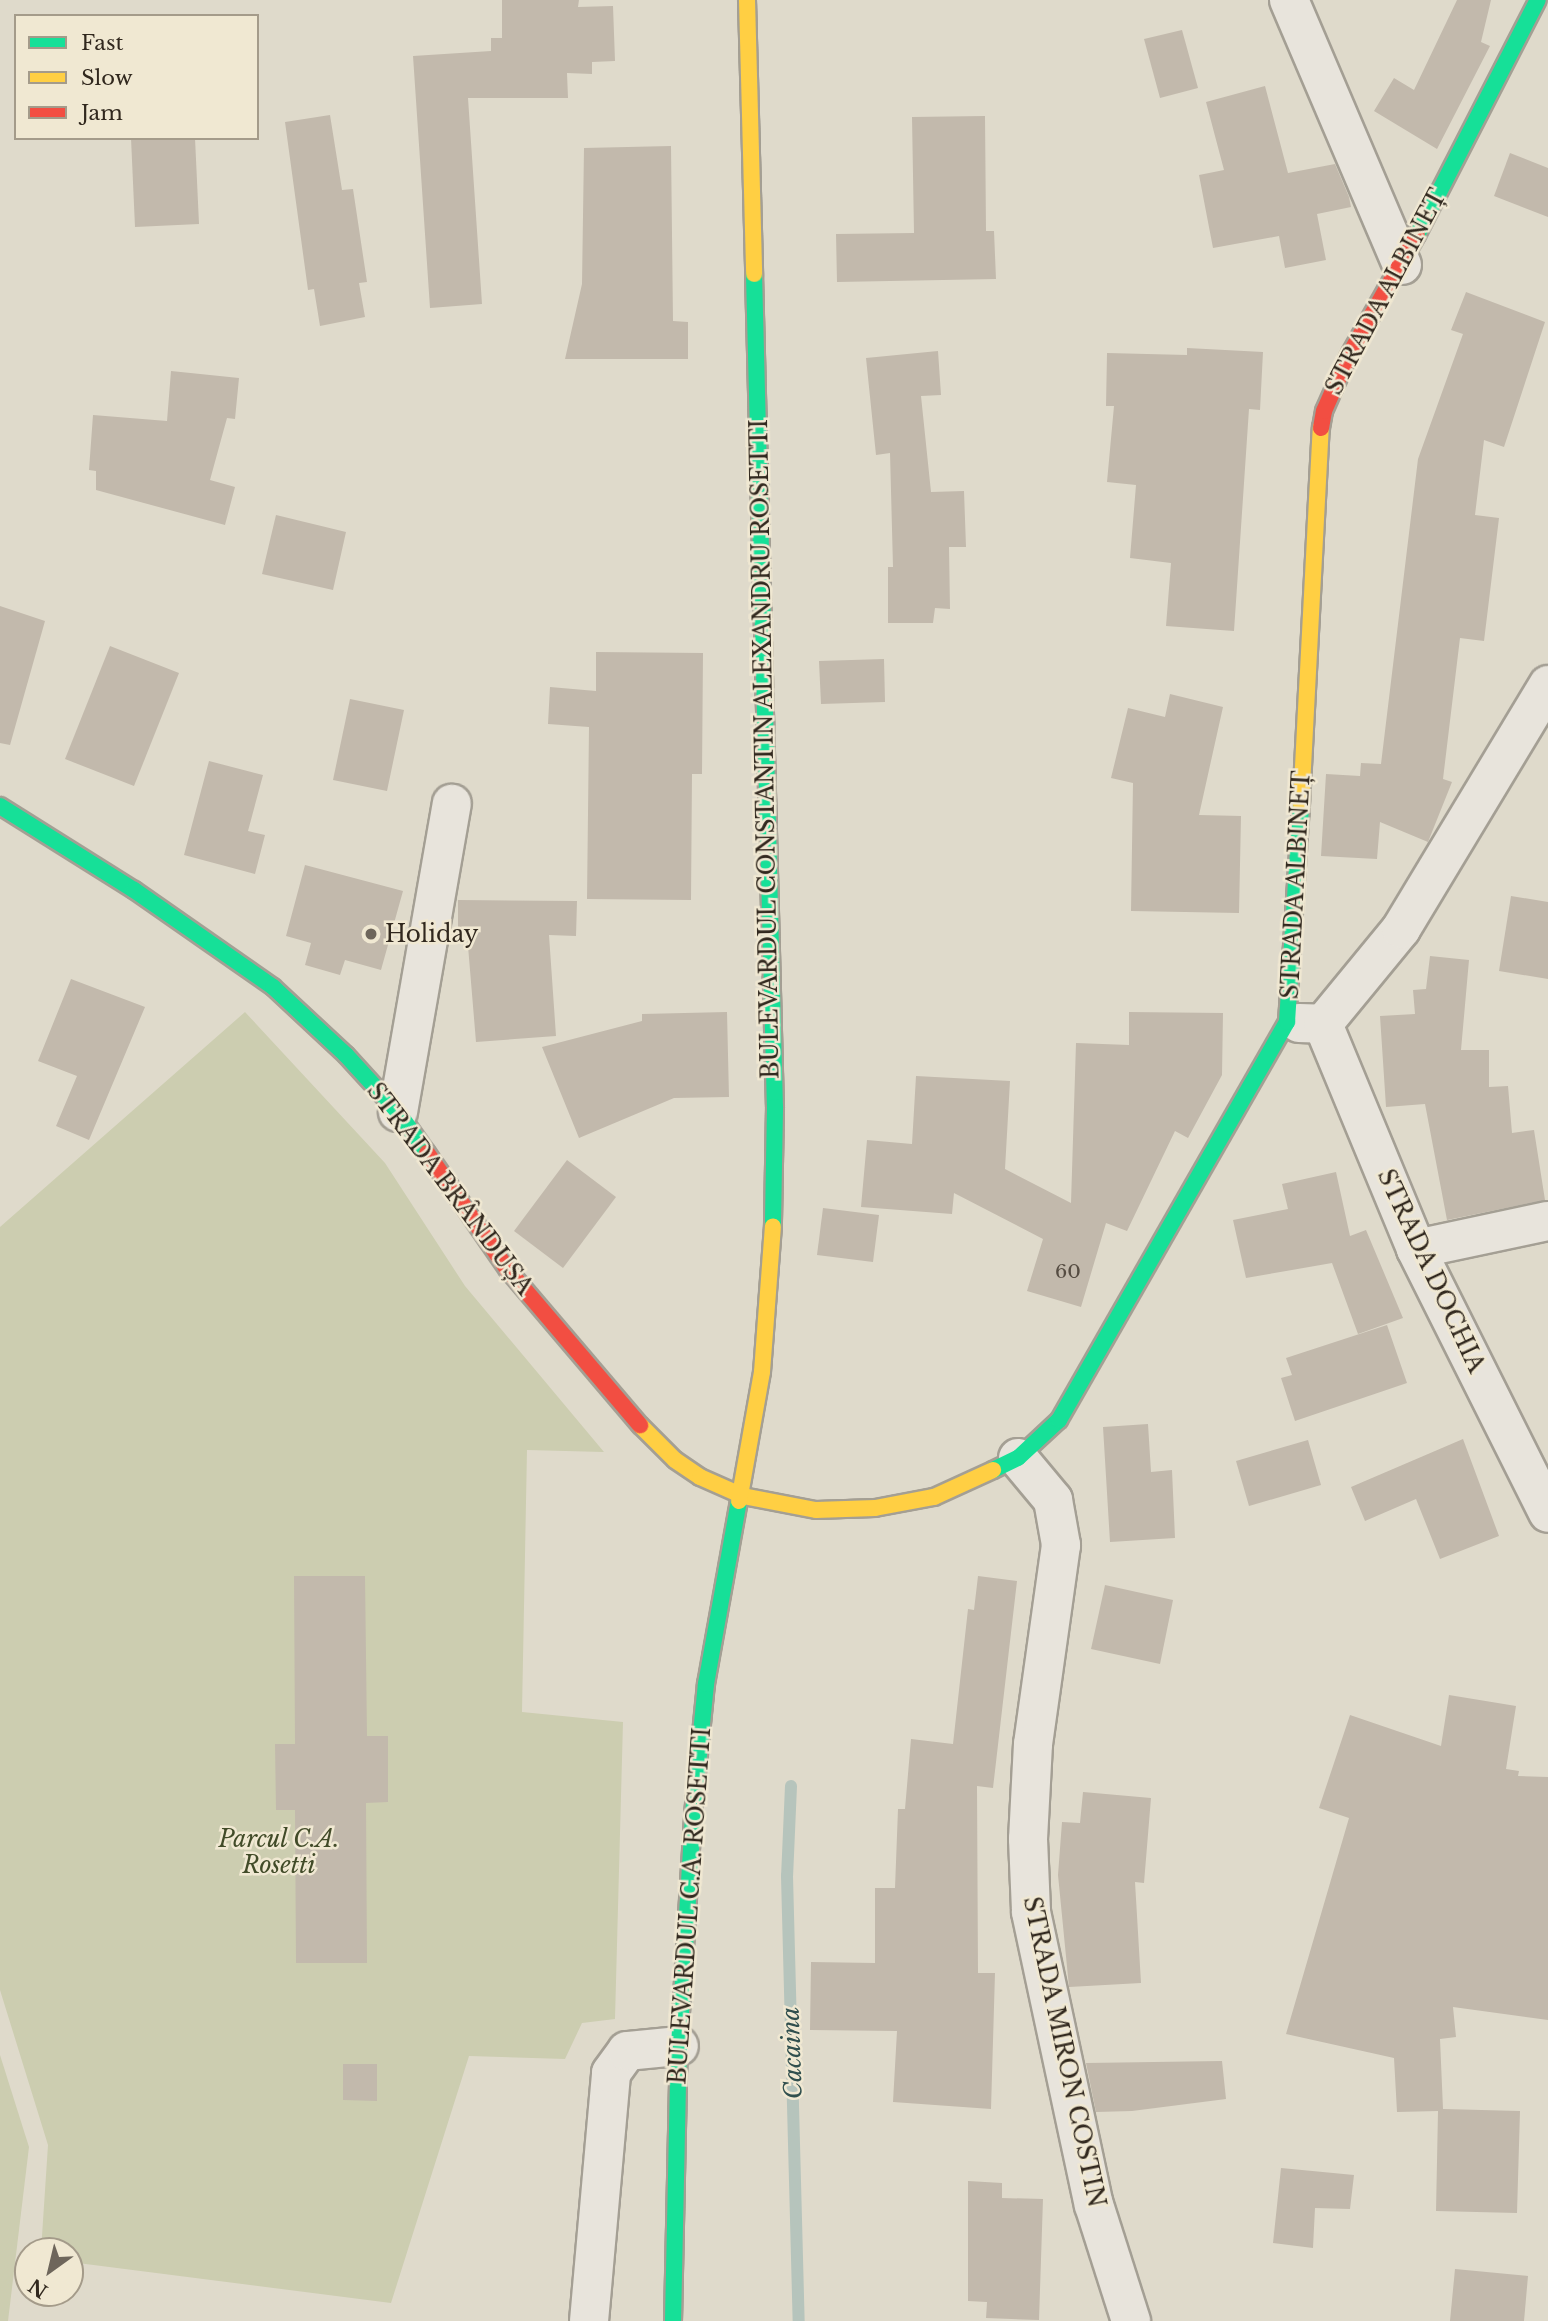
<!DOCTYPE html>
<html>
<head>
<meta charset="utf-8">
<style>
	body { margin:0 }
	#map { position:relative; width:1548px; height:2321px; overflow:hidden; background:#dfdacb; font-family:"Libre Baskerville",serif }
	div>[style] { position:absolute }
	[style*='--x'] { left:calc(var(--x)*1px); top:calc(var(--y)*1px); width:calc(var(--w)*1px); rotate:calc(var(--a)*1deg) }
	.green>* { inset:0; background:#cccdb0 }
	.stream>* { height:12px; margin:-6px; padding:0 6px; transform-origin:6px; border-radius:6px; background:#b6c4bc }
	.building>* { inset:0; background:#c2b9ac }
	.roads { filter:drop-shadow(2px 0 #a49f94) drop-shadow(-2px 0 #a49f94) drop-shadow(0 2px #a49f94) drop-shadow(0 -2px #a49f94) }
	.street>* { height:38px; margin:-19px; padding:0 19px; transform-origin:19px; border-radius:19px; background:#e8e4dc }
	.fast>* { height:16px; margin:-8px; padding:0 8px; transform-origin:8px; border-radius:8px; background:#16e098 }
	.slow>* { height:16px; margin:-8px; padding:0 8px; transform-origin:8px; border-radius:8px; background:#ffcf43 }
	.jam>* { height:16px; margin:-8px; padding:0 8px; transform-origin:8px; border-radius:8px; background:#f24e42 }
	.dots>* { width:19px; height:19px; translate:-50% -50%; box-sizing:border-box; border:4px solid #f0e8d2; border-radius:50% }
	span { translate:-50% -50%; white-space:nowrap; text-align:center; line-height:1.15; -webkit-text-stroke:5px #f0e8d2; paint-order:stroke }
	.number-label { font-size:19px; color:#554c42 }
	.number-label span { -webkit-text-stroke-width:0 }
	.street-label { font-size:23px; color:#31281e }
	.poi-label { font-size:23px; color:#31281e }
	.left { translate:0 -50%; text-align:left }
	.park-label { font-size:23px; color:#414b28; font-style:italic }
	.water-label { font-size:24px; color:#304f4e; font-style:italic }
	.legend { position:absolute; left:14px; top:14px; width:245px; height:126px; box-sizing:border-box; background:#f0e8d2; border:2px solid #a49b8a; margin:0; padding:9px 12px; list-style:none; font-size:21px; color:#31281e }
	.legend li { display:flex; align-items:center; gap:14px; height:35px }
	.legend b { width:35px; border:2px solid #a49b8a }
	.north { position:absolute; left:14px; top:2237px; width:70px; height:70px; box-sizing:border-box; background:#f0e8d2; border:2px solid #a49b8a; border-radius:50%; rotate:214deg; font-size:19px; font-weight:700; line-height:28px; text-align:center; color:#31281e }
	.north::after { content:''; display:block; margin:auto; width:24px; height:32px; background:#6e665b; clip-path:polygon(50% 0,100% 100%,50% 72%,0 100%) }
</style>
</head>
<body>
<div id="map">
	<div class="green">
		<div style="clip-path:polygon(245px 1012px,385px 1163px,465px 1286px,604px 1452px,527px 1450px,522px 1712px,623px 1722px,615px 2019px,582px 2023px,565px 2059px,469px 2056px,391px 2303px,70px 2262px,70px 2251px,41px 2251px,48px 2145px,0 1990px,0 1227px)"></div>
		<div style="clip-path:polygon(0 2055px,29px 2147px,8px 2321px,0 2321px)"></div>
	</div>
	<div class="stream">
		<div style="--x:791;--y:1786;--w:90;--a:92.5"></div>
		<div style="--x:787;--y:1876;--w:445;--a:88.5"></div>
	</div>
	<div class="building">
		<div style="clip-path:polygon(502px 0,579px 0,578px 7px,613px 6px,615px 61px,592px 62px,592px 74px,567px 73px,568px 98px,468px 98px,482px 304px,430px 308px,413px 56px,491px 51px,491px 38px,502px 38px)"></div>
		<div style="clip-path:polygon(1457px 0,1491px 0,1481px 42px,1490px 46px,1437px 149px,1374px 111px,1394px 78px,1414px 90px)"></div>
		<div style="clip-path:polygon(1182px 30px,1198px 88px,1160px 98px,1144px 39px)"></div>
		<div style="clip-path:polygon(1265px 86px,1288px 173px,1335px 164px,1349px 197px,1351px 207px,1317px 214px,1326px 260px,1285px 268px,1279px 236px,1213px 248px,1199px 175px,1224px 170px,1206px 102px)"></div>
		<div style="clip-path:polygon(330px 115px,342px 190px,353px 189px,367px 282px,359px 283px,365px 317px,320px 326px,314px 289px,308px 290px,285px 122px)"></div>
		<div style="clip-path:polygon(985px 116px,986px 231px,994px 231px,996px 279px,837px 282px,836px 234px,914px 233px,912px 117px)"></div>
		<div style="clip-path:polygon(131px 138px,195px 138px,199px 224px,135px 227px)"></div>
		<div style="clip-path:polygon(671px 146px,673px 321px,688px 322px,688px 359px,565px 359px,582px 284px,584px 148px)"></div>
		<div style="clip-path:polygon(1510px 153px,1548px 168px,1548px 217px,1494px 196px)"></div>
		<div style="clip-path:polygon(1466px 292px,1545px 322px,1504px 447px,1484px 440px,1475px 515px,1499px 518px,1484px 641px,1460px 638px,1443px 779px,1452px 782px,1428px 842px,1380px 822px,1377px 859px,1321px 856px,1326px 774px,1360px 776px,1361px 763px,1381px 764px,1418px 459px,1463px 334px,1451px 330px)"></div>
		<div style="clip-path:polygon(1187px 348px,1263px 352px,1260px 410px,1249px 409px,1234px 631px,1166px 626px,1171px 563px,1130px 558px,1136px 485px,1107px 482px,1114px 406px,1106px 406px,1107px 353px,1187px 355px)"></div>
		<div style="clip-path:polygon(938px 351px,941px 395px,921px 396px,931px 492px,964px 491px,966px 547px,949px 547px,950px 609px,935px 608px,933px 623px,888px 623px,888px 567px,893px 567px,890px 453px,876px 455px,866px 358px)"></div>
		<div style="clip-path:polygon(171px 371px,239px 378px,235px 419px,227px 418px,210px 480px,235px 487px,225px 525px,96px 490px,96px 471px,89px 470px,93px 415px,167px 421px)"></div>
		<div style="clip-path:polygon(276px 515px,346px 532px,333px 590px,262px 574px)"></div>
		<div style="clip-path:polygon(0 606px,45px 621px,10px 745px,0 743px)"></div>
		<div style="clip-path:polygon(110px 646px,179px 673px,134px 786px,65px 759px)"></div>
		<div style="clip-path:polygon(596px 652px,703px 653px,702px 774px,692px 774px,691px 900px,587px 899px,589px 727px,548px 724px,550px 687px,596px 691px)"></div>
		<div style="clip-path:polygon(884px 659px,885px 702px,821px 704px,819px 661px)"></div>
		<div style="clip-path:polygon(1170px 694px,1223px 707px,1199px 815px,1241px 816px,1239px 913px,1131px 911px,1133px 783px,1111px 778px,1128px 708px,1165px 717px)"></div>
		<div style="clip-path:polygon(350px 699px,404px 710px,387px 791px,333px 780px)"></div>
		<div style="clip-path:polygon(209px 761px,263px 775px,248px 831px,265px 835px,255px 874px,184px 855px)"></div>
		<div style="clip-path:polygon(305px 865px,403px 891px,381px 970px,345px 960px,340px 975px,305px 965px,311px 943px,286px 936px)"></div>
		<div style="clip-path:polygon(1511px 896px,1548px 902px,1548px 979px,1499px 971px)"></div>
		<div style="clip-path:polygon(458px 900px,577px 901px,576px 936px,549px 935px,556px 1036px,476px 1042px,467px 934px,458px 934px)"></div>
		<div style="clip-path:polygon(1430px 956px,1469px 960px,1461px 1050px,1489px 1050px,1489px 1087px,1508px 1086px,1512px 1133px,1534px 1130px,1545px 1200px,1447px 1220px,1425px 1104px,1386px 1107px,1380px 1016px,1415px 1014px,1413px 990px,1426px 989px)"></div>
		<div style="clip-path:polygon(71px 979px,145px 1007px,89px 1140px,56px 1126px,77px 1076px,38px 1061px)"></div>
		<div style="clip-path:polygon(727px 1012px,729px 1097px,674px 1098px,579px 1138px,542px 1047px,642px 1021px,642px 1014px)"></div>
		<div style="clip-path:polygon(1129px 1012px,1223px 1013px,1222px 1075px,1188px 1138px,1175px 1131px,1127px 1231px,1106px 1223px,1081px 1307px,1027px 1291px,1043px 1239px,954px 1193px,952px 1214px,861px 1207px,867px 1140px,912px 1144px,916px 1076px,1010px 1081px,1005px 1169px,1071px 1203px,1076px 1043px,1129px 1045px)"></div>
		<div style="clip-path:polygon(567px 1160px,616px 1197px,563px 1268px,514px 1231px)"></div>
		<div style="clip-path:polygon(1336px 1172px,1350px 1236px,1366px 1230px,1403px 1318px,1358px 1334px,1332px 1263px,1246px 1278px,1233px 1220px,1288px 1209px,1282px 1184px)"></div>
		<div style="clip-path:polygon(823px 1208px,879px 1215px,873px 1262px,817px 1255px)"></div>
		<div style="clip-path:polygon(1387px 1325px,1407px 1383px,1295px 1421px,1281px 1378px,1292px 1375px,1286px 1358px)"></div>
		<div style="clip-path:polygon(1148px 1424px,1151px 1472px,1172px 1470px,1175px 1538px,1110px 1542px,1103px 1427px)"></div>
		<div style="clip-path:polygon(1463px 1439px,1499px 1536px,1440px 1559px,1416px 1499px,1365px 1521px,1351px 1487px)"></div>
		<div style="clip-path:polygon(1308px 1440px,1321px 1485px,1249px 1506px,1236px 1461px)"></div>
		<div style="clip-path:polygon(294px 1576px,365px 1576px,367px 1736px,388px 1736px,388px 1802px,366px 1803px,367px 1963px,296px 1963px,295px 1810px,276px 1810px,275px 1744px,295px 1744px)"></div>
		<div style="clip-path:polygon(978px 1576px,1017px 1581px,993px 1788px,977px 1786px,978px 1973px,995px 1973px,991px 2109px,893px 2102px,897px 2031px,810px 2030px,811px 1962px,875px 1963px,875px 1888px,895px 1888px,898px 1809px,905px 1809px,911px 1739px,953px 1744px,968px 1609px,974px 1610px)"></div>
		<div style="clip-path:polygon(1105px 1585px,1173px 1600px,1160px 1664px,1091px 1649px)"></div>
		<div style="clip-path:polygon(1449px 1695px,1516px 1706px,1506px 1769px,1519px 1771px,1518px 1776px,1548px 1777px,1548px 2020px,1453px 2007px,1456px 2037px,1440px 2039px,1443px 2109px,1520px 2111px,1517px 2213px,1436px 2211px,1438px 2111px,1397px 2112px,1394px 2058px,1286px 2034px,1349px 1818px,1319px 1808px,1350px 1715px,1441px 1746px)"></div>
		<div style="clip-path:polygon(1083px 1792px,1151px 1798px,1144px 1883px,1135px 1882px,1141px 1983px,1069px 1987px,1058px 1875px,1062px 1822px,1080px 1823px)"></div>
		<div style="clip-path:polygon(1222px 2061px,1226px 2099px,1132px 2111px,1096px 2112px,1086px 2063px)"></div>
		<div style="clip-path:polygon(343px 2064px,377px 2064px,377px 2101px,343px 2100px)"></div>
		<div style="clip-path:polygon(1281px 2168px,1354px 2175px,1350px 2209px,1315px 2208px,1313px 2248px,1273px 2243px)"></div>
		<div style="clip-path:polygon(968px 2181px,1002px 2183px,1002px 2198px,1043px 2199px,1039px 2320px,986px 2318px,987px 2302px,968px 2301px)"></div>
		<div style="clip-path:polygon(1455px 2269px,1528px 2276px,1524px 2321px,1450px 2321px)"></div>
	</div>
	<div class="roads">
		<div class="street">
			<div style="--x:1289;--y:0;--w:288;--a:66.9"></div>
			<div style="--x:1299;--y:1023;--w:24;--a:2"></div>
			<div style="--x:1323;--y:1024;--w:123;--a:-50.6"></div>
			<div style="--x:1401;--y:929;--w:285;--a:-58.9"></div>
			<div style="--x:1323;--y:1024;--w:243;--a:67.5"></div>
			<div style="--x:1416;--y:1249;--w:295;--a:63.4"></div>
			<div style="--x:398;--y:1112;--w:313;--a:-80.1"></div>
			<div style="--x:1416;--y:1249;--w:135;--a:-12"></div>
			<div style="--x:1018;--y:1458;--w:55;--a:50.2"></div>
			<div style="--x:1053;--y:1500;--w:46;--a:79.9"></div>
			<div style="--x:1061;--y:1545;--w:201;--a:98"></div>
			<div style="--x:1033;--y:1744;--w:95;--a:93"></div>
			<div style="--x:1028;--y:1839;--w:73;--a:87.6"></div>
			<div style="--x:1031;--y:1912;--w:300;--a:77.9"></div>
			<div style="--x:1094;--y:2205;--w:122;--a:72.3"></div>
			<div style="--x:589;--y:2321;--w:249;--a:-84.9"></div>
			<div style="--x:611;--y:2073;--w:27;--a:-54"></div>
			<div style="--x:627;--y:2051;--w:52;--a:-5.5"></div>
		</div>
		<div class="fast">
			<div style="--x:1417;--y:235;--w:264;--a:-62.8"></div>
			<div style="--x:754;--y:274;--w:833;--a:88.56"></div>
			<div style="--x:775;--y:1107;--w:119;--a:91"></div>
			<div style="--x:0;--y:806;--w:158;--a:32.1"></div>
			<div style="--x:134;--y:890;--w:169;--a:34.9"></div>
			<div style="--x:273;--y:987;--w:100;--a:43"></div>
			<div style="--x:346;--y:1055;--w:77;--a:47.6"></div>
			<div style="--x:398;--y:1112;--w:50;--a:54.7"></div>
			<div style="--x:993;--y:1470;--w:28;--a:-26"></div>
			<div style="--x:1018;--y:1458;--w:56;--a:-42.8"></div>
			<div style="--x:1059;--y:1420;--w:459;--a:-60.2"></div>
			<div style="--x:1287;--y:1022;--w:217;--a:-86.3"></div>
			<div style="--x:673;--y:2321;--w:275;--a:-88.8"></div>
			<div style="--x:679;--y:2046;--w:232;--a:-86.5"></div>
			<div style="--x:693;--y:1814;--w:131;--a:-84.3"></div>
			<div style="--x:706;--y:1684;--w:186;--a:-79.8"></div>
		</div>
		<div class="slow">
			<div style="--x:747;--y:0;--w:274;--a:88.5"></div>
			<div style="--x:1301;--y:805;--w:378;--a:-87"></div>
			<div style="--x:640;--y:1425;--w:49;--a:45"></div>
			<div style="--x:675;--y:1460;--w:30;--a:34"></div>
			<div style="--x:700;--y:1477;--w:47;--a:23.8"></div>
			<div style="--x:743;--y:1496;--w:74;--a:10.9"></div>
			<div style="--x:816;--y:1510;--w:59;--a:-1.9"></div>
			<div style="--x:875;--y:1508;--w:60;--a:-10.6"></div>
			<div style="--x:934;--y:1497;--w:65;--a:-24.6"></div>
			<div style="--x:739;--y:1501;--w:131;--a:-79.9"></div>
			<div style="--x:762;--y:1372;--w:146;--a:-85.7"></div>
		</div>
		<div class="jam">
			<div style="--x:1321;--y:428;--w:17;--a:-80"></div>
			<div style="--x:1324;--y:411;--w:59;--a:-66"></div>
			<div style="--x:1348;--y:357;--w:140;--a:-60.5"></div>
			<div style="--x:427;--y:1153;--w:142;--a:55.3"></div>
			<div style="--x:508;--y:1270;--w:204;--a:49.6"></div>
		</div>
	</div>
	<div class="dots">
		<div style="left:371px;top:934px;background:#6e665b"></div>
	</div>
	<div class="number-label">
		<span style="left:1068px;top:1272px">60</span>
	</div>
	<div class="street-label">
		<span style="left:1386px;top:292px;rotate:-62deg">STRADA ALBINEȚ</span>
		<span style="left:765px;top:749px;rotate:-91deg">BULEVARDUL CONSTANTIN ALEXANDRU ROSETTI</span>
		<span style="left:1296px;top:885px;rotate:-87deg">STRADA ALBINEȚ</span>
		<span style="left:450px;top:1189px;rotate:53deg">STRADA BRÂNDUȘA</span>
		<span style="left:1431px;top:1271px;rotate:65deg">STRADA DOCHIA</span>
		<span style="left:690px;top:1906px;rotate:-86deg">BULEVARDUL C.A. ROSETTI</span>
		<span style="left:1064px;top:2052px;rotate:78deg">STRADA MIRON COSTIN</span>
	</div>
	<div class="poi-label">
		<span class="left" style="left:385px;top:934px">Holiday</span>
	</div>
	<div class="park-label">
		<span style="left:279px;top:1852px">Parcul C.A.<br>Rosetti</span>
	</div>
	<div class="water-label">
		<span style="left:792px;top:2053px;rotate:-92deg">Cacaina</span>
	</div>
	<ul class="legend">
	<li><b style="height:9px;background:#16e098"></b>Fast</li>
	<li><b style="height:9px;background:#ffcf43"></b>Slow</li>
	<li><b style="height:9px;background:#f24e42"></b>Jam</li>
	</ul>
	<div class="north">N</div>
</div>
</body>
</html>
